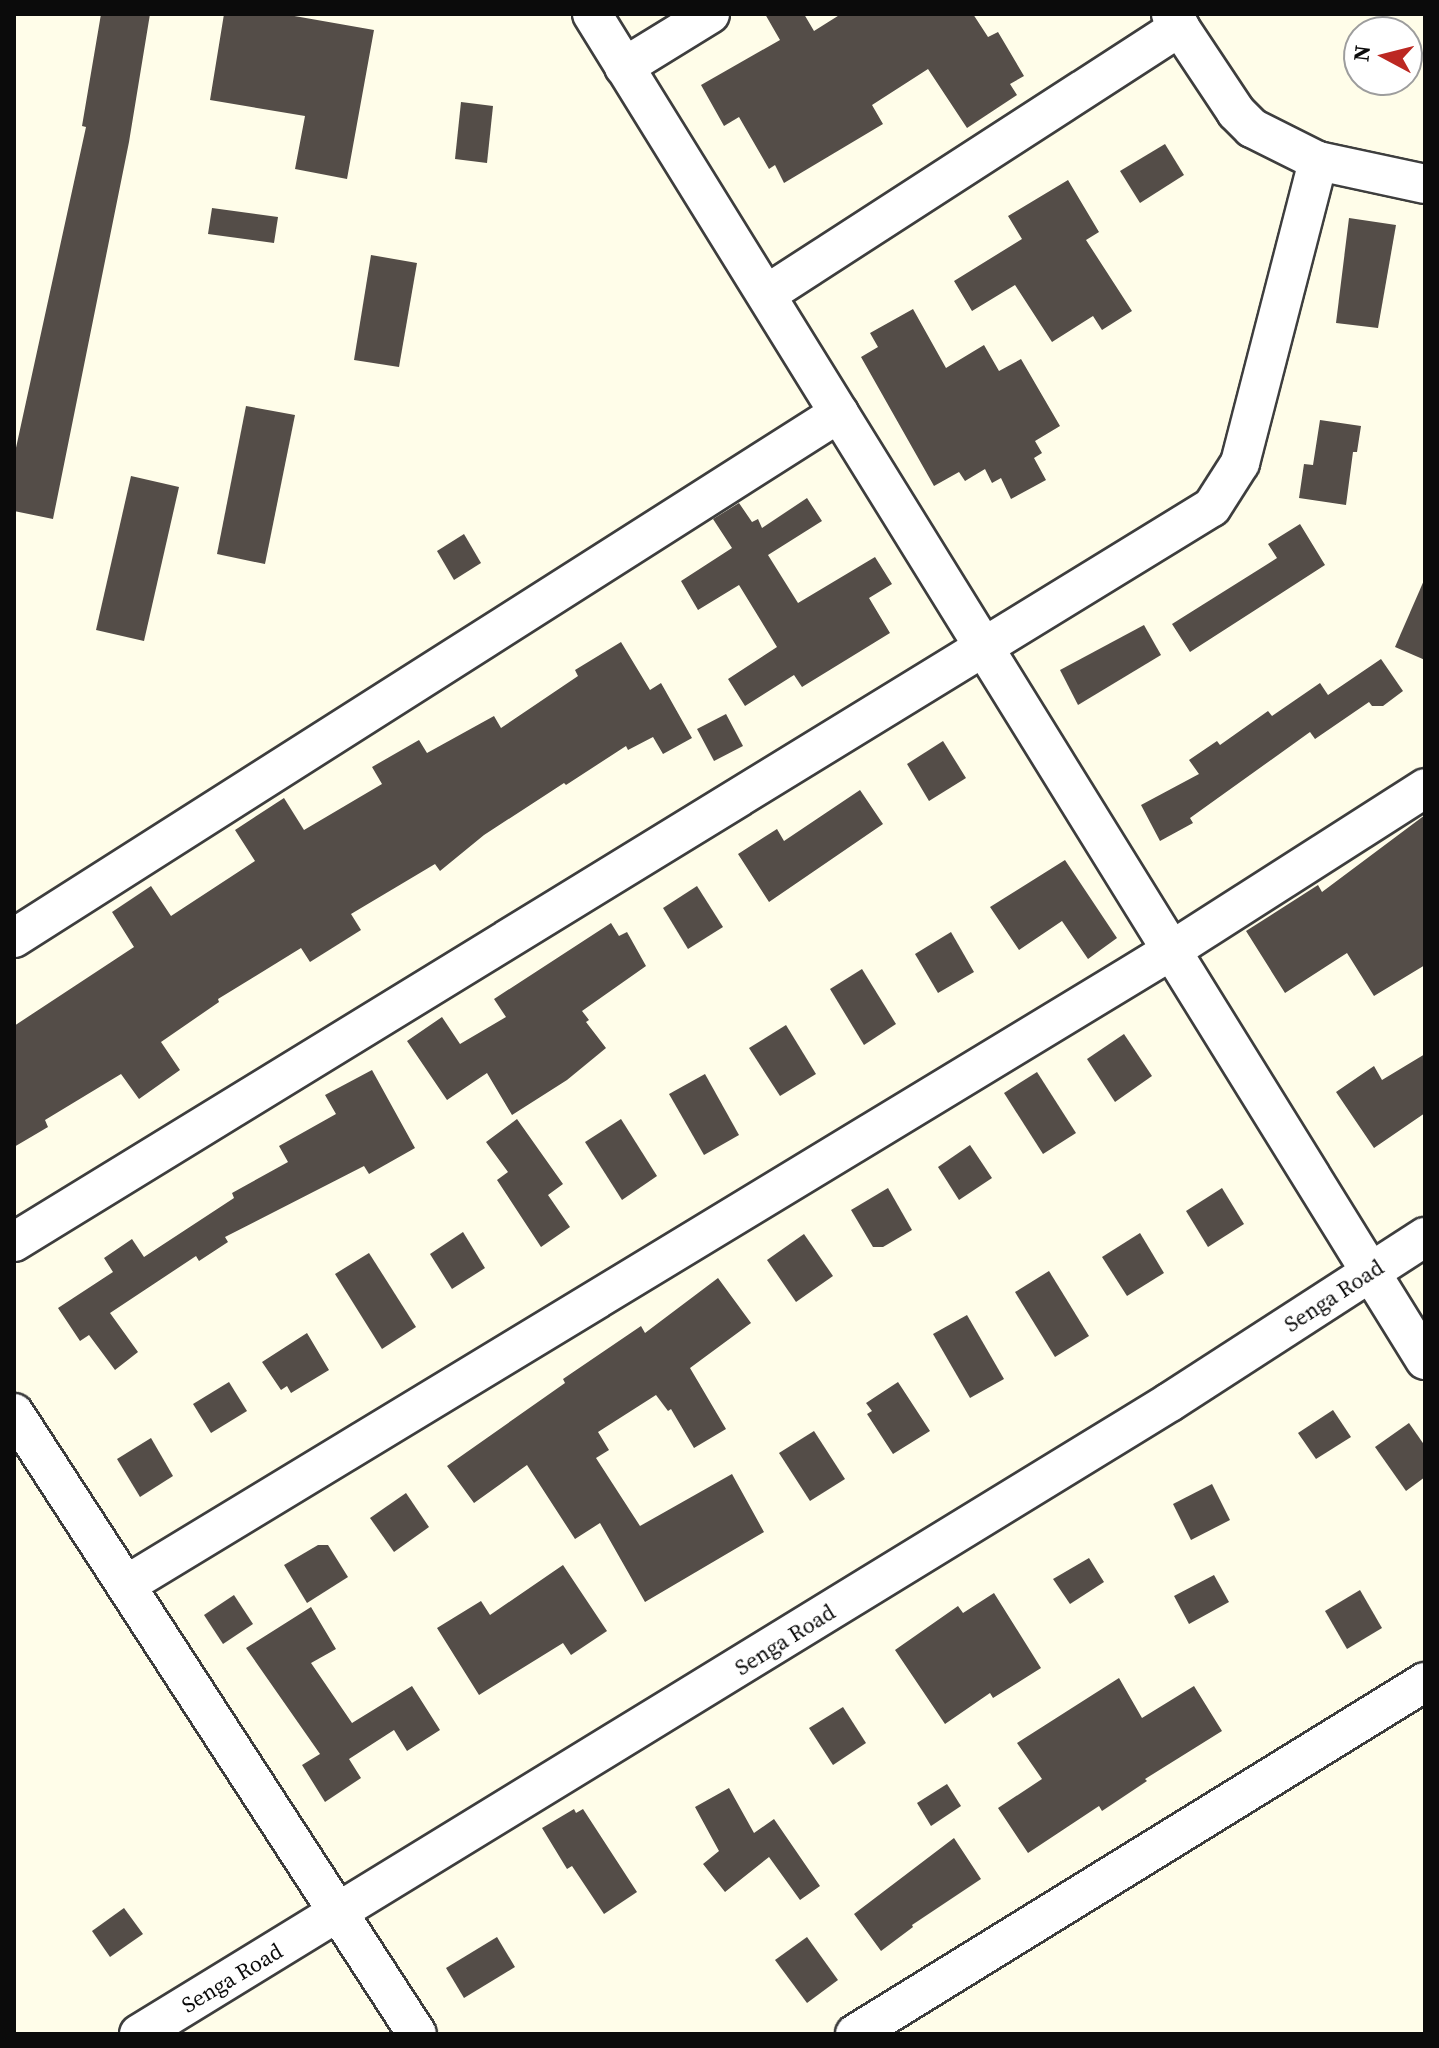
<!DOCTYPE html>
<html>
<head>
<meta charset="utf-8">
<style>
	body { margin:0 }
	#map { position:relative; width:1439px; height:2048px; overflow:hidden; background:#fffde9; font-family:"Source Serif 4",serif }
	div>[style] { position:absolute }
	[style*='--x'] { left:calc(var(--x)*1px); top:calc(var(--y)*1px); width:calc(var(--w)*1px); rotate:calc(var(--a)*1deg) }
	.building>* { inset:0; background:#544d48 }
	.roads { filter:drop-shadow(2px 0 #3e3e3e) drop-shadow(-2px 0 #3e3e3e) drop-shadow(0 2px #3e3e3e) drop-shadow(0 -2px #3e3e3e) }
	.minor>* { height:38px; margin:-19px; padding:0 19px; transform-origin:19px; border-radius:19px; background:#fff }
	span { translate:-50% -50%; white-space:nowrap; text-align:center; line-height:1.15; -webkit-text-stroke:8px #fff; paint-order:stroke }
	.street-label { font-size:22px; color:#0b0b0b }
	.frame { position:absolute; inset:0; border:16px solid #0b0b0b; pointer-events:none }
	.north { position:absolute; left:1343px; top:16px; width:80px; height:80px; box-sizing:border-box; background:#fff; border:2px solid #9d9d9d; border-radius:50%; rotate:277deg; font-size:22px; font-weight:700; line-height:32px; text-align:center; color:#0b0b0b }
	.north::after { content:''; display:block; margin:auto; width:28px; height:36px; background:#bc2822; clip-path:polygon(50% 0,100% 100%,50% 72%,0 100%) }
</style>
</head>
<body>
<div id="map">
	<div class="building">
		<div style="clip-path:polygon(101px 14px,150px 14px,129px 142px,53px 519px,14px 511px,14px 457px,86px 127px,82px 126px)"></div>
		<div style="clip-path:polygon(224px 14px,283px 14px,374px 30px,347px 179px,295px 169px,305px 116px,210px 100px)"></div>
		<div style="clip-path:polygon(765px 14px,804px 14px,814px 31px,841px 14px,973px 14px,988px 37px,998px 32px,1024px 76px,1010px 84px,1017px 95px,967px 128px,928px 69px,872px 105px,883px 124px,784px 183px,775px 165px,769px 169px,739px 117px,724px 126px,701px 85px,780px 40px)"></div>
		<div style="clip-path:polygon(461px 102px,493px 106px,487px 163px,455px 159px)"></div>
		<div style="clip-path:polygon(1165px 144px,1184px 175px,1140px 203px,1120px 171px)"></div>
		<div style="clip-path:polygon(1068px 180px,1099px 232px,1086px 240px,1132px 311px,1102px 330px,1093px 316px,1052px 342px,1015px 285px,972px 311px,954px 281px,1022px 239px,1008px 216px)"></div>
		<div style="clip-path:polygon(212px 208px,278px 217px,274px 243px,208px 234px)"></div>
		<div style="clip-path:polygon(1349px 218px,1396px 225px,1378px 328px,1336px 323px)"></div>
		<div style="clip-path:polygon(371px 255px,417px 263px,399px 367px,354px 360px)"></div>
		<div style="clip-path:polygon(913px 309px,946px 368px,984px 345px,999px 371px,1021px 359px,1060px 426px,1035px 441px,1042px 453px,1034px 458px,1046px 480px,1011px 499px,1001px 478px,992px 483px,985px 469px,965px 481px,959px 472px,934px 486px,861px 357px,878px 347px,870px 333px)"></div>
		<div style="clip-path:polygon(246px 406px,295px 415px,265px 564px,217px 554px)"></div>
		<div style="clip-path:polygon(1320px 420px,1361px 426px,1357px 452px,1353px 452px,1346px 505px,1299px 498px,1304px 464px,1313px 465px)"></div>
		<div style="clip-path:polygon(131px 476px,179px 487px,144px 641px,96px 630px)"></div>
		<div style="clip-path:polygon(807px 498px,822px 521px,768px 555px,798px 603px,875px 557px,892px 584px,869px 598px,890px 633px,802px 687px,794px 675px,745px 706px,728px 679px,777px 647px,739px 585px,698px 610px,681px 581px,732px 548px,713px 519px,739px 503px,752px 522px,758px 519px,762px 528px)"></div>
		<div style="clip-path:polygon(1300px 524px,1325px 565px,1190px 652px,1172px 624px,1277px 558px,1268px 544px)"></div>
		<div style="clip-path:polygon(464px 534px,481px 563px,454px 580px,437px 551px)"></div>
		<div style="clip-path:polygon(1425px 578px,1425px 660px,1395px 647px)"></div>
		<div style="clip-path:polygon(1144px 625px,1161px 655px,1078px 705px,1060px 670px)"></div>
		<div style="clip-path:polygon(621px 642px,650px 690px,661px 683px,692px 738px,663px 754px,653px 737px,628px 750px,626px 746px,566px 785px,564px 783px,484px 835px,440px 871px,435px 864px,351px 914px,361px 930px,310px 962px,301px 948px,218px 999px,219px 1002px,161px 1042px,180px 1070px,139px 1099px,121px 1074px,45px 1120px,48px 1127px,14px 1147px,14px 1026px,134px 947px,112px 912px,151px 886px,171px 916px,255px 861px,235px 830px,284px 798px,304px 830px,382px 784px,372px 767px,419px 740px,427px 753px,494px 716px,501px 728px,578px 676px,575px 670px)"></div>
		<div style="clip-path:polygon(1381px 659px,1403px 691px,1383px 706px,1372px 706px,1369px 702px,1315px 739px,1310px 732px,1190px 818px,1193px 823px,1160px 841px,1141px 805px,1199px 774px,1189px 760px,1217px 741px,1220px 745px,1268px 711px,1272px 716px,1320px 683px,1328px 695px)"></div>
		<div style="clip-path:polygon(726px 714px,743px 746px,714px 761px,697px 729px)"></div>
		<div style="clip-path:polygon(943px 741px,966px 778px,929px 801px,907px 764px)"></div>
		<div style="clip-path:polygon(860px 790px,883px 824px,769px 902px,738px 854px,777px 829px,784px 841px)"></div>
		<div style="clip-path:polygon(1425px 815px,1425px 965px,1374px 996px,1347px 953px,1285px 993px,1246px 931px,1318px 885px,1322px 892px)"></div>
		<div style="clip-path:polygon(1065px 860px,1117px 938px,1088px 959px,1062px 921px,1019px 950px,990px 907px)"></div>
		<div style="clip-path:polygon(697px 886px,723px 927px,688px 949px,663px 908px)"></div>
		<div style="clip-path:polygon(611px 923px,619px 936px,627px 932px,646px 966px,582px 1011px,589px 1020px,586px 1022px,606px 1048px,567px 1080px,512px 1115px,487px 1073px,447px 1100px,407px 1041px,442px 1017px,460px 1044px,506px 1017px,494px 999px)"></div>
		<div style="clip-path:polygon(951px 932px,974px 972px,938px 993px,915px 954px)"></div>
		<div style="clip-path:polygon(862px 969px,896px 1024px,864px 1045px,830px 989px)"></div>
		<div style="clip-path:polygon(786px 1025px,816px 1074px,780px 1096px,749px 1048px)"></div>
		<div style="clip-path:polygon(1124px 1034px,1152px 1076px,1115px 1102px,1087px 1059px)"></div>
		<div style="clip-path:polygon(1425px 1054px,1425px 1113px,1374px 1148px,1336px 1092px,1374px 1066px,1382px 1080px)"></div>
		<div style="clip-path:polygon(372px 1070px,415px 1148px,369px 1174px,364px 1166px,225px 1237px,228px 1242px,199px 1261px,196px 1256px,110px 1313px,138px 1352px,115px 1370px,89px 1335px,80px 1341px,58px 1308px,113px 1272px,104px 1258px,132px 1239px,144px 1257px,234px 1198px,232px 1193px,288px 1162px,279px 1146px,336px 1114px,325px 1095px)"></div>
		<div style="clip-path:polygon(1037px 1072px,1076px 1133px,1043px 1154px,1004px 1093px)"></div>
		<div style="clip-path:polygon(705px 1074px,739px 1135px,704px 1155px,669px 1094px)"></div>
		<div style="clip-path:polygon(517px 1119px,563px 1184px,548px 1195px,570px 1227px,541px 1247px,497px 1180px,508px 1172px,486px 1142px)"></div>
		<div style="clip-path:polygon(621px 1119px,657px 1176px,622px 1200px,585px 1142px)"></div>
		<div style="clip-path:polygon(970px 1145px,992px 1178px,959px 1200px,938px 1167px)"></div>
		<div style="clip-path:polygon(888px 1188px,912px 1230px,883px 1247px,873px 1247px,851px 1210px)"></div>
		<div style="clip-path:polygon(1222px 1188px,1244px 1224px,1208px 1247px,1186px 1211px)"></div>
		<div style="clip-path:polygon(463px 1232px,485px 1268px,452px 1289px,430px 1254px)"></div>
		<div style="clip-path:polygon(1140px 1233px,1164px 1273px,1127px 1296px,1102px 1257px)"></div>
		<div style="clip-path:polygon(804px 1234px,833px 1276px,796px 1302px,767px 1260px)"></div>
		<div style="clip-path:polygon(369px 1253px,416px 1327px,382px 1349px,335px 1274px)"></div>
		<div style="clip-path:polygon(1049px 1271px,1089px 1336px,1055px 1357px,1015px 1292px)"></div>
		<div style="clip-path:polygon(718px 1278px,751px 1323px,690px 1368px,726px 1429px,694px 1448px,671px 1409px,668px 1411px,656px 1395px,598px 1432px,609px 1450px,596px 1458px,640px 1526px,732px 1474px,764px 1532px,645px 1602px,600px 1523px,575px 1539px,527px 1465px,474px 1503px,447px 1466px,565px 1383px,563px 1379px,641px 1326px,645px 1333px)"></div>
		<div style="clip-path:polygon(967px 1315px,1004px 1379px,970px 1398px,933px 1334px)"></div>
		<div style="clip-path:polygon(307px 1333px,329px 1370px,291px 1393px,287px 1386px,281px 1390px,262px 1362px)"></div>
		<div style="clip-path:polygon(229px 1382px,247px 1411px,211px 1433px,193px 1404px)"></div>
		<div style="clip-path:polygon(898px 1382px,930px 1431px,893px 1454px,867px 1414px,872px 1411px,866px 1403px)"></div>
		<div style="clip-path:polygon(1333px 1410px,1351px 1437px,1316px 1459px,1298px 1433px)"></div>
		<div style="clip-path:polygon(1409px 1423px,1425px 1446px,1425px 1477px,1406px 1491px,1375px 1447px)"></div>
		<div style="clip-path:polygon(814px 1431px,845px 1479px,810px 1501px,779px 1453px)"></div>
		<div style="clip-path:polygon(151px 1438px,173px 1476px,140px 1497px,117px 1459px)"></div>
		<div style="clip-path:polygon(1212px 1484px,1230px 1520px,1191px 1540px,1173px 1504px)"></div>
		<div style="clip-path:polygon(406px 1493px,429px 1527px,394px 1552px,370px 1518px)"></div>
		<div style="clip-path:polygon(318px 1545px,328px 1545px,348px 1577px,307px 1603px,284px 1565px)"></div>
		<div style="clip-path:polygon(1089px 1558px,1104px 1582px,1070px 1604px,1053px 1579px)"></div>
		<div style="clip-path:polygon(563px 1565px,607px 1631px,571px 1655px,563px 1643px,479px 1695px,437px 1628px,481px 1601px,490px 1615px)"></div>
		<div style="clip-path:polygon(1214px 1575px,1229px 1602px,1189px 1624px,1174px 1596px)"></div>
		<div style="clip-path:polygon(1360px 1590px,1382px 1628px,1347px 1649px,1325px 1611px)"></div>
		<div style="clip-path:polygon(994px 1593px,1041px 1668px,993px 1698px,990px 1693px,945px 1724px,895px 1650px,958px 1606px,963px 1613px)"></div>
		<div style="clip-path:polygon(234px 1595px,253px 1624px,223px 1644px,204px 1615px)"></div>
		<div style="clip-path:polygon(311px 1607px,336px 1649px,311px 1663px,352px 1723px,412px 1686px,440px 1730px,407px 1751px,394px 1730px,349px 1759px,361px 1778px,325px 1802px,302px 1765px,320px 1754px,246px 1648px)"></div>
		<div style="clip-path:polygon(1119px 1678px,1142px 1718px,1194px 1686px,1222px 1731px,1145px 1779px,1147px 1781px,1102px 1811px,1099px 1806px,1028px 1853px,998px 1808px,1042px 1779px,1017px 1743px)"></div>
		<div style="clip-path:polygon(843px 1707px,866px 1743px,833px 1765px,809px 1728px)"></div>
		<div style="clip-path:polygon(947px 1784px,961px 1806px,931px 1826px,917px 1803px)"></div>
		<div style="clip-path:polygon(729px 1788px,754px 1833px,774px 1819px,820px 1886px,800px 1900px,769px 1857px,725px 1892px,703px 1864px,719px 1851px,695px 1807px)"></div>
		<div style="clip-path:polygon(574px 1809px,576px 1813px,583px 1809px,637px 1892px,604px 1914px,572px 1866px,567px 1869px,542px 1828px)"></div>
		<div style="clip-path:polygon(954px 1838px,981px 1879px,912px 1925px,913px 1927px,881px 1951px,854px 1914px)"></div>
		<div style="clip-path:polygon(124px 1908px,143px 1934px,110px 1957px,92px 1931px)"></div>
		<div style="clip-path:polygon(497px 1937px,515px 1967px,464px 1998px,446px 1968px)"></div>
		<div style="clip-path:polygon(807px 1937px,838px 1980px,807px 2003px,775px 1960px)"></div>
	</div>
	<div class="roads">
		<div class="minor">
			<div style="--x:592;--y:14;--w:1583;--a:58.25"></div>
			<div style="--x:1171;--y:14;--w:118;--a:56.4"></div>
			<div style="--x:1236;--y:112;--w:23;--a:45"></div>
			<div style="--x:1252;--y:128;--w:74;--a:26.6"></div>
			<div style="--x:1318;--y:161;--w:109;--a:12.1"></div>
			<div style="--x:624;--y:67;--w:101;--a:-31.6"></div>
			<div style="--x:767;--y:294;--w:492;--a:-32.9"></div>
			<div style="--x:14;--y:938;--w:978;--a:-32.47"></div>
			<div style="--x:14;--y:1242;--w:1405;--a:-31.53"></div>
			<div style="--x:1212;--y:507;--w:52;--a:-57.5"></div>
			<div style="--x:1240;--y:463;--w:312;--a:-75.5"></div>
			<div style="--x:14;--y:1413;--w:740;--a:57.02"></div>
			<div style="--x:126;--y:1585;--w:1220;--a:-31.25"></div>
			<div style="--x:1169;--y:952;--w:304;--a:-32.6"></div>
			<div style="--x:139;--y:2034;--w:1209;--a:-31.51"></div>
			<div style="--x:1170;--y:1402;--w:304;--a:-32.9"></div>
			<div style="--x:855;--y:2034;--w:670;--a:-31.7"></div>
		</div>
	</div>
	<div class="street-label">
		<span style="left:1334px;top:1296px;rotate:-33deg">Senga Road</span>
		<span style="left:785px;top:1640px;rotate:-32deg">Senga Road</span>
		<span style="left:232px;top:1978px;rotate:-31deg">Senga Road</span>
	</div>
	<div class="frame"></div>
	<div class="north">N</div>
</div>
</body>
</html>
